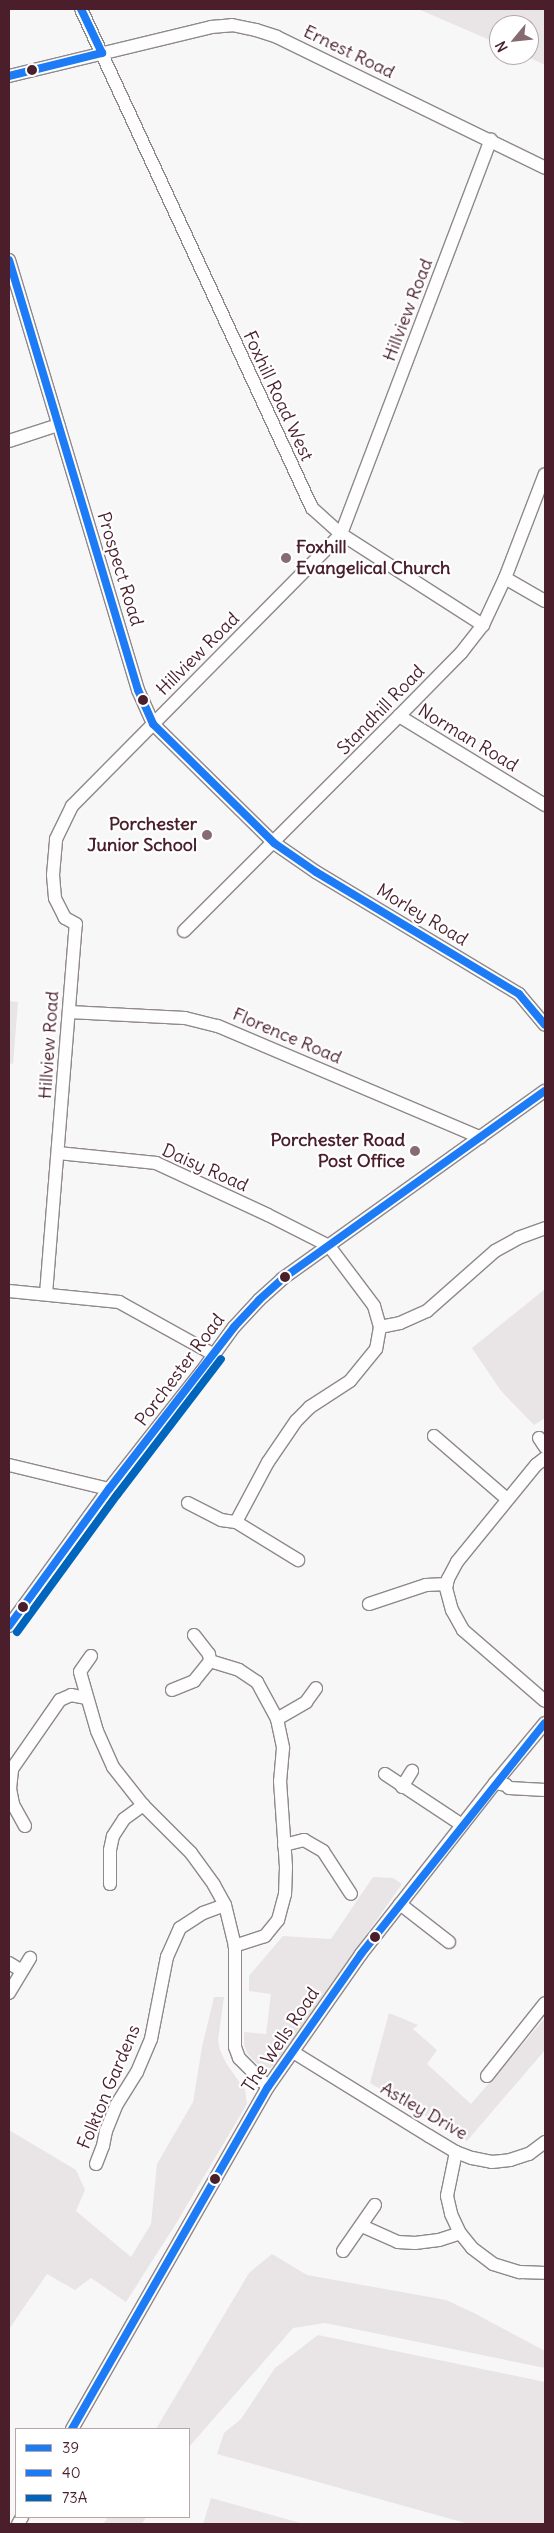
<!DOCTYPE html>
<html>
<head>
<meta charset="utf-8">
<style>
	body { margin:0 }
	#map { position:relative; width:554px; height:2533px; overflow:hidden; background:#f7f7f7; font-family:Delius,sans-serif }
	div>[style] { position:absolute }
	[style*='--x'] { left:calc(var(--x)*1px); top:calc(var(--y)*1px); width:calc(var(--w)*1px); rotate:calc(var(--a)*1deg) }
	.green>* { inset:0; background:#e9e5e6 }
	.roads { filter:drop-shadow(1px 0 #90888a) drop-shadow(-1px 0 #90888a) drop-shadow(0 1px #90888a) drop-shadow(0 -1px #90888a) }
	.minor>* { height:12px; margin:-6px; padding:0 6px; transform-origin:6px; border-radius:6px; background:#fefefe }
	.bus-1>* { height:8px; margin:-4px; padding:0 4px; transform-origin:4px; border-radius:4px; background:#1e7bf6 }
	.bus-2>* { height:8px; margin:-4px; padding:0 4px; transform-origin:4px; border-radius:4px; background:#1e7bf6 }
	.bus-3>* { height:8px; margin:-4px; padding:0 4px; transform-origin:4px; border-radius:4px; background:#0065bd }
	.dots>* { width:14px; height:14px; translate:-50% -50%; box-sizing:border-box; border:2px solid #fff; border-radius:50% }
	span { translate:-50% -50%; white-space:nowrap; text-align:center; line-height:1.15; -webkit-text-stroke:4.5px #fff; paint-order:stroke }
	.street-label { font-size:18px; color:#4a1f2b }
	.poi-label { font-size:18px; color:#4a1f2b; font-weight:700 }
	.left { translate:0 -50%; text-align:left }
	.right { translate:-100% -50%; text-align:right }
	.frame { position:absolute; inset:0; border:10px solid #4a1f2b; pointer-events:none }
	.legend { position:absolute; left:15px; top:2428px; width:175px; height:90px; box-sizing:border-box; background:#fff; border:1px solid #b7a5aa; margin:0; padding:6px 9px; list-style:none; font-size:15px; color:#4a1f2b }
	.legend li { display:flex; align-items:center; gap:10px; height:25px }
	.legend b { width:25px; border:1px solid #b7a5aa }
	.north { position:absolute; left:489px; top:15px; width:50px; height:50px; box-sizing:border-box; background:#fff; border:1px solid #b7a5aa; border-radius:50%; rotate:242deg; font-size:14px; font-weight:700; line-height:20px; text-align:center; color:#4a1f2b }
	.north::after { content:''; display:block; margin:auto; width:18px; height:22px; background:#876b72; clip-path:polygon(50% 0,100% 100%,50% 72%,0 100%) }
</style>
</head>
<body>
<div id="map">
	<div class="green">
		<div style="clip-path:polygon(418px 9px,545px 9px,545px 65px,524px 55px,529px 55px,529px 25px,499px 25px,499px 44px)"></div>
		<div style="clip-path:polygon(9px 1001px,18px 1002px,13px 1064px,9px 1063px)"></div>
		<div style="clip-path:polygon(545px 1289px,545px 1418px,534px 1425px,501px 1391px,472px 1348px)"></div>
		<div style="clip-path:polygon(373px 1877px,393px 1878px,402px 1884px,274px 2066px,268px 2069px,256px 2063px,247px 2053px,244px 2045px,244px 2032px,266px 2034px,271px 1994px,249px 1991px,249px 1976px,283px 1936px,331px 1939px)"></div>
		<div style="clip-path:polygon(214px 1997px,224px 1997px,218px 2040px,220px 2050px,226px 2063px,245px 2090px,247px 2104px,177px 2222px,126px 2302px,91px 2278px,75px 2290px,47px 2274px,9px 2329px,9px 2130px,76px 2170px,85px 2190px,76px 2211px,131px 2257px,151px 2224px,157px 2164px,193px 2102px,202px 2047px)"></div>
		<div style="clip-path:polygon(389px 2013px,418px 2025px,413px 2029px,437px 2050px,427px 2064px,471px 2104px,545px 2018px,545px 2050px,467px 2141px,370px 2083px)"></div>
		<div style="clip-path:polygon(272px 2254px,307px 2275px,446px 2300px,472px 2312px,545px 2351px,545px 2368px,325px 2323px,293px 2328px,189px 2447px,189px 2429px,156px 2429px,249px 2273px)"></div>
		<div style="clip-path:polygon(318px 2335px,545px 2382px,545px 2524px,469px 2524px,217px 2454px,224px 2433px,241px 2419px,275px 2368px)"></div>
		<div style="clip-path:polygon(211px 2498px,304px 2524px,203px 2524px)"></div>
		<div style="clip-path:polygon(108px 2517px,146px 2517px,142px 2524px,103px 2524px)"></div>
	</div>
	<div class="roads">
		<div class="minor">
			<div style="--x:81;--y:9;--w:550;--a:65.16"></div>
			<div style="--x:312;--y:508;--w:39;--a:42"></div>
			<div style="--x:341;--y:534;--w:169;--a:32.7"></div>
			<div style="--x:9;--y:76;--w:208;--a:-13.6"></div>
			<div style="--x:211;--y:27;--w:21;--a:-5"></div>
			<div style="--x:232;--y:25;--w:25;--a:12"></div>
			<div style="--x:256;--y:30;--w:22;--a:18"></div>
			<div style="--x:277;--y:37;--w:298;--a:26"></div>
			<div style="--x:9;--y:260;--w:449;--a:73.3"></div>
			<div style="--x:138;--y:690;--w:37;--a:66"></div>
			<div style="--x:153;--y:724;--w:170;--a:44.5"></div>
			<div style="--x:274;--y:843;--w:51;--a:34.6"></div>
			<div style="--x:316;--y:872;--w:237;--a:31"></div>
			<div style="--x:519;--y:994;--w:40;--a:50"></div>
			<div style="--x:9;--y:441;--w:52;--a:-18.1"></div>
			<div style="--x:505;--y:578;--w:46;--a:29.9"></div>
			<div style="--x:399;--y:716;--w:171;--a:31.4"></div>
			<div style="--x:184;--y:931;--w:304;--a:-45"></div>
			<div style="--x:399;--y:716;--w:88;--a:-45.5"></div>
			<div style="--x:461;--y:653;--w:36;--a:-52"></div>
			<div style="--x:483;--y:625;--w:52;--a:-64.9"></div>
			<div style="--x:505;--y:578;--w:111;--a:-69"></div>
			<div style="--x:69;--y:1012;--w:116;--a:3"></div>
			<div style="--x:185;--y:1018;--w:34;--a:14"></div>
			<div style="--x:218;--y:1026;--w:285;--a:23"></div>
			<div style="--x:58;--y:1153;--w:99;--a:5.8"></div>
			<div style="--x:156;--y:1163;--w:123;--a:24.9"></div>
			<div style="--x:268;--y:1215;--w:68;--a:26.9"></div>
			<div style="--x:329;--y:1246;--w:75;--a:53.1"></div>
			<div style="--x:374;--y:1306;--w:22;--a:74"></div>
			<div style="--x:380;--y:1327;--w:22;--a:100"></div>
			<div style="--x:376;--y:1349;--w:41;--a:129.1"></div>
			<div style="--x:350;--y:1381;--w:48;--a:147"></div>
			<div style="--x:310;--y:1407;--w:20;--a:135"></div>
			<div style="--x:296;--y:1421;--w:50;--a:124.3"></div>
			<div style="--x:268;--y:1462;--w:68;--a:118.1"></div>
			<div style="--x:236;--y:1522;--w:73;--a:31.5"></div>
			<div style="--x:9;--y:1291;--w:111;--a:5.7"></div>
			<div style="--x:119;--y:1302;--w:107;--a:29"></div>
			<div style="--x:46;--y:1294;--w:371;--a:-85.4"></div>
			<div style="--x:76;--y:924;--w:13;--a:-151"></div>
			<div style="--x:65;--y:918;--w:22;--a:-117"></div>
			<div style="--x:55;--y:898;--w:23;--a:-95"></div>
			<div style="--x:53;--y:875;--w:36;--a:-85"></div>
			<div style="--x:56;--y:839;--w:37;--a:-64"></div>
			<div style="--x:72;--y:806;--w:383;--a:-45.3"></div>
			<div style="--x:341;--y:534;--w:422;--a:-69.2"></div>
			<div style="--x:380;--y:1327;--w:20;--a:-11"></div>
			<div style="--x:400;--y:1323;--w:30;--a:-24"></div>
			<div style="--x:427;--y:1311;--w:91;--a:-41.4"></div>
			<div style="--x:495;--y:1251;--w:26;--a:-29"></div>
			<div style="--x:518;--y:1238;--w:29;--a:-20"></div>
			<div style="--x:434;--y:1436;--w:96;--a:40.8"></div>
			<div style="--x:539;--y:1438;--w:11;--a:56"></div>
			<div style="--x:545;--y:1458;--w:11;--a:142"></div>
			<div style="--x:536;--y:1465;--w:125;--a:129.2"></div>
			<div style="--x:457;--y:1562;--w:19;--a:118"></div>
			<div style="--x:448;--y:1579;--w:9;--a:103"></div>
			<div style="--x:446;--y:1588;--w:23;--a:75"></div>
			<div style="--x:452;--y:1610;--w:23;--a:61"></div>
			<div style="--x:463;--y:1630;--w:108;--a:40.9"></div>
			<div style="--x:9;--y:1465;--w:103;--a:13.5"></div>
			<div style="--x:188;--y:1503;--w:37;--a:27"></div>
			<div style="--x:221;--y:1520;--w:15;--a:8"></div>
			<div style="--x:369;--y:1604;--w:60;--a:-18.4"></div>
			<div style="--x:426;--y:1585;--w:21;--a:-3"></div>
			<div style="--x:9;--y:1626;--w:170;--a:-53.9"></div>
			<div style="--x:109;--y:1489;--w:150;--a:-51.8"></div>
			<div style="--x:202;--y:1371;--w:54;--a:-54"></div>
			<div style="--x:234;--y:1327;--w:37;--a:-47"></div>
			<div style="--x:259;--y:1300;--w:31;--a:-42"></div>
			<div style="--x:282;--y:1279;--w:323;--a:-35.6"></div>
			<div style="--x:194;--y:1635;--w:24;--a:52"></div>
			<div style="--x:209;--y:1654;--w:7;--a:82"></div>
			<div style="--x:210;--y:1661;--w:30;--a:17"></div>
			<div style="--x:239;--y:1670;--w:22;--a:34"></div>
			<div style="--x:257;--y:1682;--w:42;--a:61.6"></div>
			<div style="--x:277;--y:1719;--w:30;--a:78"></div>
			<div style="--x:283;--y:1748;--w:33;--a:95"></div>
			<div style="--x:280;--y:1781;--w:86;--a:86"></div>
			<div style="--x:286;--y:1867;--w:27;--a:92"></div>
			<div style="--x:285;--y:1894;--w:27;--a:105"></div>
			<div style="--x:278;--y:1920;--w:21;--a:129"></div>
			<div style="--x:265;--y:1936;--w:32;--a:162"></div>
			<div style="--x:91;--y:1656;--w:19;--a:125"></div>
			<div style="--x:80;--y:1672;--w:61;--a:73.9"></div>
			<div style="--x:97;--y:1731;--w:39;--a:66"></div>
			<div style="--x:113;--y:1767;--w:48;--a:51.7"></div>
			<div style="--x:143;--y:1805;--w:68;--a:45"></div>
			<div style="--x:191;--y:1853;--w:39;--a:54"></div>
			<div style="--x:214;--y:1885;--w:23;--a:61"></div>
			<div style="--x:225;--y:1905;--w:42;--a:76.3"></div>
			<div style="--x:235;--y:1946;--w:101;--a:90"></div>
			<div style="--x:235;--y:2047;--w:12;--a:70"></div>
			<div style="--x:239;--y:2058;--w:41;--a:45"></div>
			<div style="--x:172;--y:1690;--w:24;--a:-22"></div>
			<div style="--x:194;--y:1681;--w:26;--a:-51"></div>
			<div style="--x:277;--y:1719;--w:34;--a:-30"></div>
			<div style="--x:306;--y:1702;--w:17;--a:-54"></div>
			<div style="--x:385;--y:1774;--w:92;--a:33.5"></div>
			<div style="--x:495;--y:1783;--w:11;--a:10"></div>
			<div style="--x:506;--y:1785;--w:4;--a:45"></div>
			<div style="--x:509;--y:1788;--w:36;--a:3"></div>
			<div style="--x:402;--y:1787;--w:19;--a:-58"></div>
			<div style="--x:25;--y:1826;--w:25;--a:-119"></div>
			<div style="--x:13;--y:1804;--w:15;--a:-101"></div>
			<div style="--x:10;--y:1789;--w:20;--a:-84"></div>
			<div style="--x:12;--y:1769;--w:84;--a:-55.2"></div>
			<div style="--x:60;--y:1700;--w:12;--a:-24"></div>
			<div style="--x:71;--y:1695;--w:16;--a:11"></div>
			<div style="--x:284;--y:1845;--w:21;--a:-14"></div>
			<div style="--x:304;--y:1840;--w:22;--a:30"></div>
			<div style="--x:323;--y:1851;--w:51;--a:56.9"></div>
			<div style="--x:110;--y:1884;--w:34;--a:-90"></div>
			<div style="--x:110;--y:1850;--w:14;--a:-78"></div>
			<div style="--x:113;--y:1836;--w:20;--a:-57"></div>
			<div style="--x:124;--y:1819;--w:24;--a:-36"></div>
			<div style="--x:400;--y:1904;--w:62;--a:37.8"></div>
			<div style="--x:9;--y:1963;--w:15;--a:32"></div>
			<div style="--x:9;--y:1993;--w:41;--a:-59"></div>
			<div style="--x:293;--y:2052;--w:160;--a:31.7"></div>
			<div style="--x:429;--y:2136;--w:31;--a:31"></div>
			<div style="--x:456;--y:2152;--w:17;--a:21"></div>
			<div style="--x:472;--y:2158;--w:20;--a:11"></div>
			<div style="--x:492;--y:2162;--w:18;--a:-6"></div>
			<div style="--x:510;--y:2160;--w:20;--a:-18"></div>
			<div style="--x:529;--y:2154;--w:20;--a:-37"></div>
			<div style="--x:487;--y:2076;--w:93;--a:-51.5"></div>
			<div style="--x:456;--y:2152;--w:45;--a:101.6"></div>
			<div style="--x:447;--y:2196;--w:18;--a:77"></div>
			<div style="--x:451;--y:2214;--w:21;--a:65"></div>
			<div style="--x:460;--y:2233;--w:19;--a:51"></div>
			<div style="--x:472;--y:2248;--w:26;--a:37"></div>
			<div style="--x:493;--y:2264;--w:28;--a:17"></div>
			<div style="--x:520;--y:2272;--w:25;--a:2"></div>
			<div style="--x:96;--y:2164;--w:19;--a:-69"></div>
			<div style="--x:103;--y:2146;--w:15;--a:-79"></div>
			<div style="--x:106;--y:2131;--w:29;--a:-68"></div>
			<div style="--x:117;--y:2104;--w:38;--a:-58"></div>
			<div style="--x:137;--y:2072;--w:36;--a:-67"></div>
			<div style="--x:151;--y:2039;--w:84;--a:-79"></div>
			<div style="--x:167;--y:1957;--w:32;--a:-66"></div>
			<div style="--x:180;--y:1928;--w:27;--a:-33"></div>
			<div style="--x:203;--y:1913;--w:23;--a:-20"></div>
			<div style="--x:362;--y:2226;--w:39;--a:24"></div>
			<div style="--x:398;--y:2242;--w:17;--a:3"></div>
			<div style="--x:415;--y:2243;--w:24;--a:-7"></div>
			<div style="--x:439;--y:2240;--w:22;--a:-18"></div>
			<div style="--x:343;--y:2251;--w:56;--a:-55.2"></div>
			<div style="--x:72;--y:2429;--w:394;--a:-60.2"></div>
			<div style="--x:268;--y:2087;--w:162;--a:-55"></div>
			<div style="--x:361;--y:1954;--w:217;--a:-51.9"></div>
			<div style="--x:495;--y:1783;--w:78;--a:-50.2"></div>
			<div style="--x:18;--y:2524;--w:8;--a:-60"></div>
		</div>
	</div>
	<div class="bus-1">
		<div style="--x:9;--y:76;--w:96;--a:-13.9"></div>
		<div style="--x:102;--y:53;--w:49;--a:-115.5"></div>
		<div style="--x:9;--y:260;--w:449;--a:73.3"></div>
		<div style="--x:138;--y:690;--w:37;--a:66"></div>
		<div style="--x:153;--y:724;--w:170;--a:44.5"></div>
		<div style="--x:274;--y:843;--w:51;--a:34.6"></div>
		<div style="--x:316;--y:872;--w:237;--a:31"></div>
		<div style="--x:519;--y:994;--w:40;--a:50"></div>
		<div style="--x:9;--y:1626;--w:170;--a:-53.9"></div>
		<div style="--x:109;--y:1489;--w:205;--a:-52.3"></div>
		<div style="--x:234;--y:1327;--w:37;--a:-47"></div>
		<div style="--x:259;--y:1300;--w:31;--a:-42"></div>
		<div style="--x:282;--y:1279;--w:323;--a:-35.6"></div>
	</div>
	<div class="bus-2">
		<div style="--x:72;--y:2429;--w:394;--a:-60.2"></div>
		<div style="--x:268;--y:2087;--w:162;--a:-55"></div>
		<div style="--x:361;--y:1954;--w:295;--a:-51.5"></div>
	</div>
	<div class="bus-3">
		<div style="--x:17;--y:1632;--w:170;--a:-53.9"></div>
		<div style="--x:117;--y:1495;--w:171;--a:-52.6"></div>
	</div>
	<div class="dots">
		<div style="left:32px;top:70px;background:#4a1f2b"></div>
		<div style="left:286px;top:558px;background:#876b72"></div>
		<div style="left:143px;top:700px;background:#4a1f2b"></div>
		<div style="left:207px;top:835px;background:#876b72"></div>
		<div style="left:415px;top:1151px;background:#876b72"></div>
		<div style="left:285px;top:1277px;background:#4a1f2b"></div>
		<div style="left:23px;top:1607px;background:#4a1f2b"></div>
		<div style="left:375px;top:1937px;background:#4a1f2b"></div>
		<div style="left:215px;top:2179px;background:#4a1f2b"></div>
	</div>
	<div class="street-label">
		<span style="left:349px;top:52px;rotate:26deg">Ernest Road</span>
		<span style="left:408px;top:310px;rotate:-69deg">Hillview Road</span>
		<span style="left:278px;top:396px;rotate:65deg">Foxhill Road West</span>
		<span style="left:120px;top:569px;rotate:73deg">Prospect Road</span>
		<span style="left:198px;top:654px;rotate:-45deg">Hillview Road</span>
		<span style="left:381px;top:710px;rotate:-46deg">Standhill Road</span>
		<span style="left:468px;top:738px;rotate:31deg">Norman Road</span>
		<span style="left:422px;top:915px;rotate:31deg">Morley Road</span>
		<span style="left:287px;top:1036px;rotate:23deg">Florence Road</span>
		<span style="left:49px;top:1045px;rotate:-86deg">Hillview Road</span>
		<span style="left:205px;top:1168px;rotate:24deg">Daisy Road</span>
		<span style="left:180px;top:1370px;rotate:-53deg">Porchester Road</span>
		<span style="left:281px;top:2040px;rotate:-56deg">The Wells Road</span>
		<span style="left:109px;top:2087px;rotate:-67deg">Folkton Gardens</span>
		<span style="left:424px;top:2111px;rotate:30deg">Astley Drive</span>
	</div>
	<div class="poi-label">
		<span class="left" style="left:296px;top:558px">Foxhill<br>Evangelical Church</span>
		<span class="right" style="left:197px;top:835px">Porchester<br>Junior School</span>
		<span class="right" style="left:405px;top:1151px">Porchester Road<br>Post Office</span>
	</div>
	<div class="frame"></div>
	<ul class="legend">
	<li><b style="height:6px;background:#1e7bf6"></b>39</li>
	<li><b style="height:6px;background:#1e7bf6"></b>40</li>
	<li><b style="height:6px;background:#0065bd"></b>73A</li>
	</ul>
	<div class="north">N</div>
</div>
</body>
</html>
